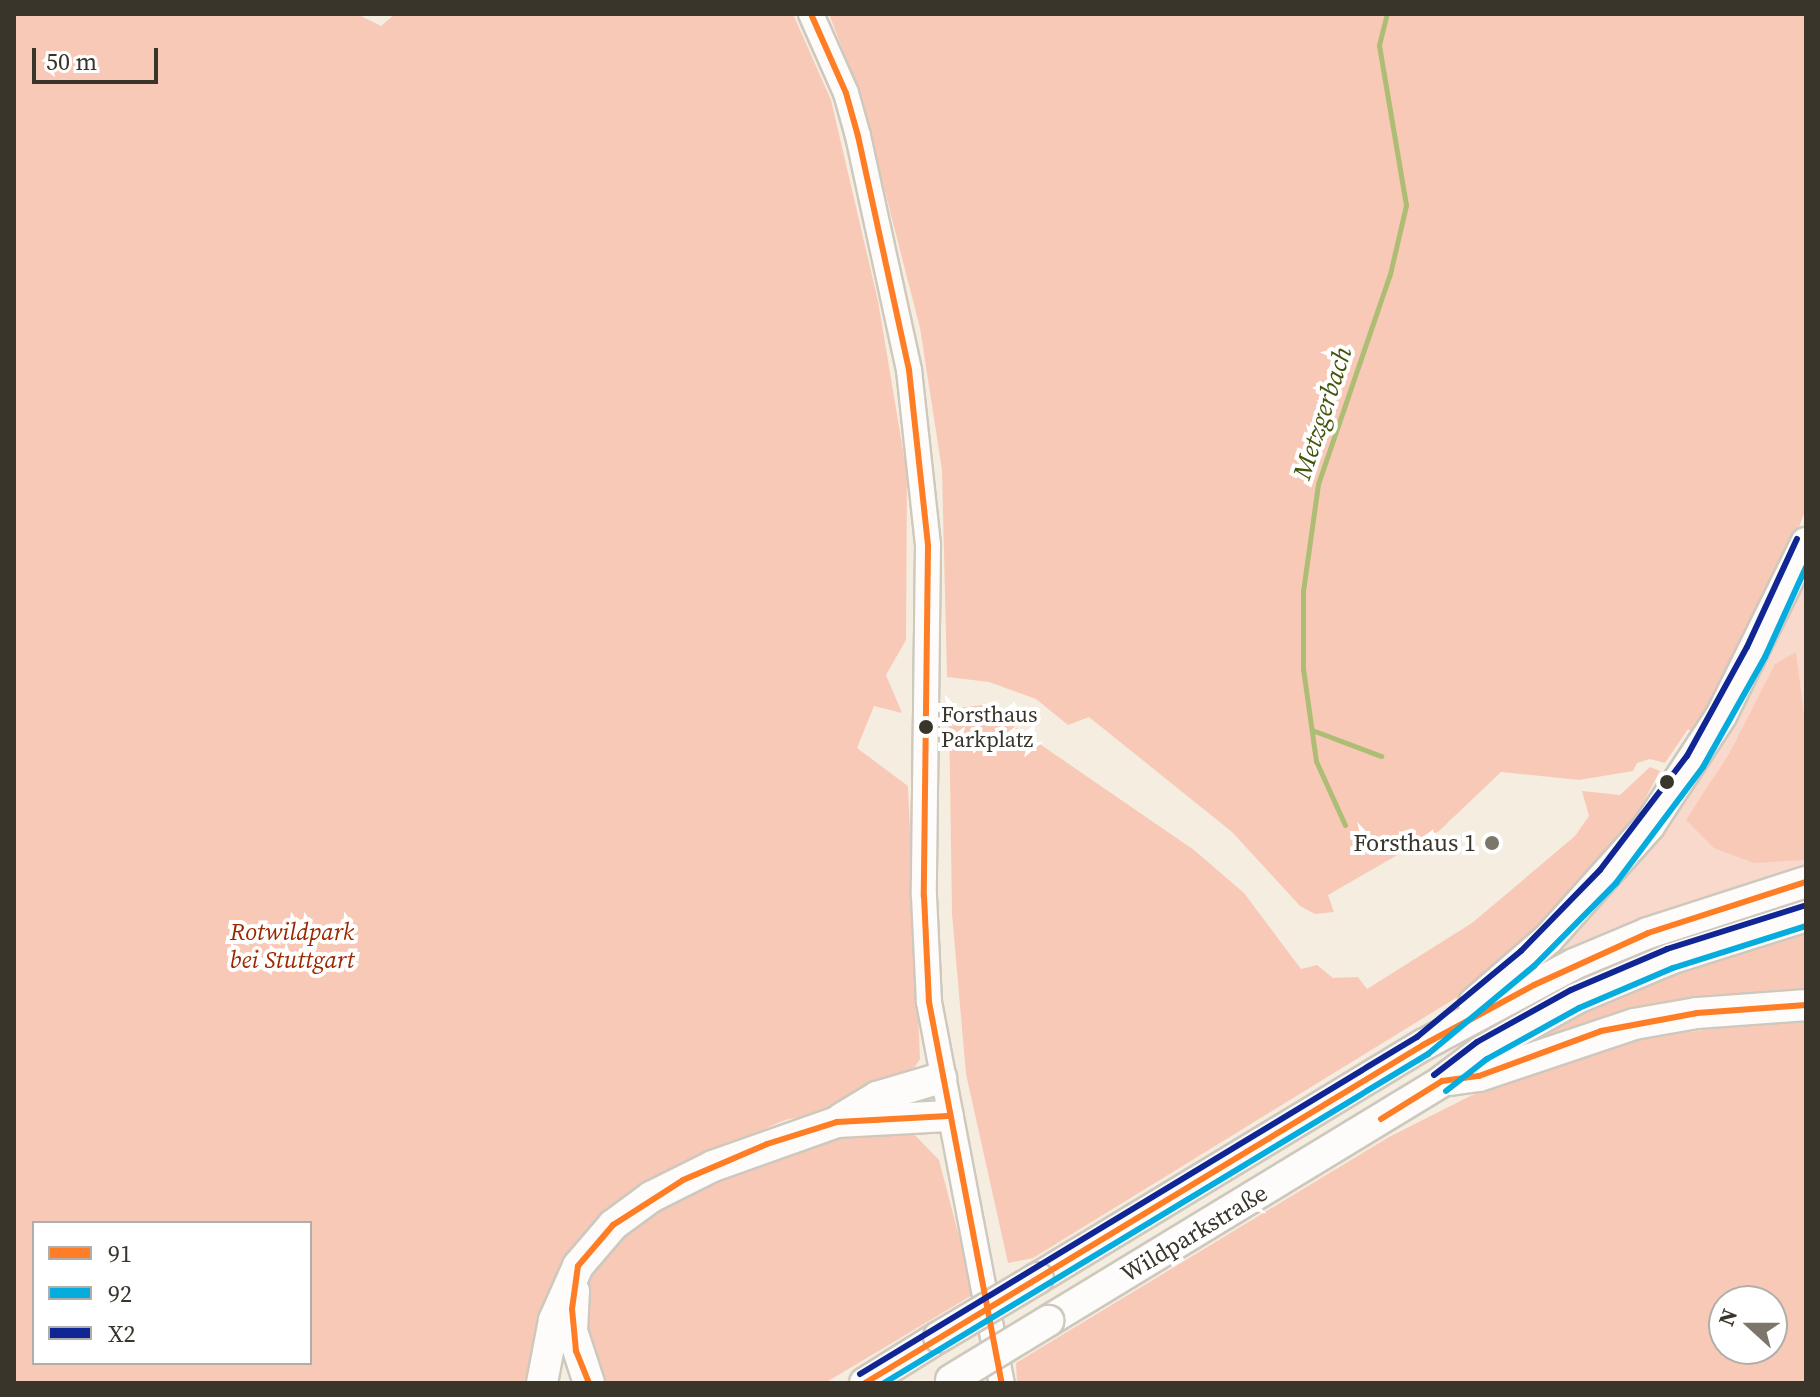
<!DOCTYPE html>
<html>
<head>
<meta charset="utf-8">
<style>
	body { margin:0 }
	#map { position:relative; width:1820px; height:1397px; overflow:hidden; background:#f5ede0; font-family:"Source Serif 4",serif }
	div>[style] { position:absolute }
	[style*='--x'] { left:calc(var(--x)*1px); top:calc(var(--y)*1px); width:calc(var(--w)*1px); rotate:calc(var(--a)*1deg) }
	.green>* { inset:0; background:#f9d9cc }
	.forest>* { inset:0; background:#f9c9b7 }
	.stream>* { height:5px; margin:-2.5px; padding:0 2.5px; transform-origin:2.5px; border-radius:2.5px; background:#aebd74 }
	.roads { filter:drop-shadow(2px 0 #cec8bd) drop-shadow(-2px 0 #cec8bd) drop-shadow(0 2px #cec8bd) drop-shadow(0 -2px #cec8bd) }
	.secondary>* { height:24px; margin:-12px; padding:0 12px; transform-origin:12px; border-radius:12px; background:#fefcfa }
	.highway>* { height:30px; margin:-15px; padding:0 15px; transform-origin:15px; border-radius:15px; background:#fefcfa }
	.bridges { filter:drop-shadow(2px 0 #cec8bd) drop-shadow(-2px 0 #cec8bd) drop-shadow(0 2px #cec8bd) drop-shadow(0 -2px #cec8bd) }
	.highway-bridge>* { height:30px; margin:-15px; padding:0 15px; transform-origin:15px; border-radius:15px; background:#fefcfa }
	.bus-1>* { height:6px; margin:-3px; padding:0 3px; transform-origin:3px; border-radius:3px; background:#ff7d24 }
	.bus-2>* { height:6px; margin:-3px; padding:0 3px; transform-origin:3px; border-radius:3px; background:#06acde }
	.bus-3>* { height:6px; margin:-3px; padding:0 3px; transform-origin:3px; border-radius:3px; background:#102694 }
	.dots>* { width:22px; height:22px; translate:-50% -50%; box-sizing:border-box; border:4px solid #fff; border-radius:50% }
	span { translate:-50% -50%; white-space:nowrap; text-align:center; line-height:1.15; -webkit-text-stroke:8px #fff; paint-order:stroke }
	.bus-label { font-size:22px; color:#3a352b }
	.left { translate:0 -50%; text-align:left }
	.poi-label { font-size:24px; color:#3a352b }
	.right { translate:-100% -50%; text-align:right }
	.park-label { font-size:24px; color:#9c2800; font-style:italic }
	.street-label { font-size:24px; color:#3a352b }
	.water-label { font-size:26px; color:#44540b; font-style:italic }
	.frame { position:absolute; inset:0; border:16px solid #3a352b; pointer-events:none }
	.legend { position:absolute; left:32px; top:1221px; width:280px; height:144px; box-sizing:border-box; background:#fff; border:2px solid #b0aeaa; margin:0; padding:10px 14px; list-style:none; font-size:24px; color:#3a352b }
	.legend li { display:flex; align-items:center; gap:16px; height:40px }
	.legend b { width:40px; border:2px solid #b0aeaa }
	.north { position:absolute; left:1708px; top:1285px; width:80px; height:80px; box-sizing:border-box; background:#fff; border:2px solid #b0aeaa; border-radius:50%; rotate:291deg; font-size:22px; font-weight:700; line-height:32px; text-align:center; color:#3a352b }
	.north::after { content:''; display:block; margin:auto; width:28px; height:36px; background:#7b756a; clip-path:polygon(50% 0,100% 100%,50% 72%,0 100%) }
	.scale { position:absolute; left:32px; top:48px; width:126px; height:36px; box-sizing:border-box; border:4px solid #3a352b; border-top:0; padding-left:10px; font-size:24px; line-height:28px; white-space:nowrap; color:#3a352b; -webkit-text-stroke:6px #fff; paint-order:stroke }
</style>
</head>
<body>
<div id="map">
	<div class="green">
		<div style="clip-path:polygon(1806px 567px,1806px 732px,1802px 720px,1730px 752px,1687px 820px,1806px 860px,1806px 869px,1578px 945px,1528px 971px,1562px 938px)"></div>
	</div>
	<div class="forest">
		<div style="clip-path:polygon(evenodd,14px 14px,357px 14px,381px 26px,395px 14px,793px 14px,831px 100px,878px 301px,907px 474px,906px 640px,886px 675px,902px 713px,874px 706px,857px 748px,908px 786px,920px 1059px,911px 1073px,825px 1112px,785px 1120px,687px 1163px,576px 1245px,545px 1303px,529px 1383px,14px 1383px,14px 14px,34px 1223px,310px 1223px,310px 1363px,34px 1363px,34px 1223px)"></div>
		<div style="clip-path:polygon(829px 14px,1806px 14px,1806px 509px,1763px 619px,1693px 732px,1688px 729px,1665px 763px,1650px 759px,1637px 763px,1633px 771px,1579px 780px,1501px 772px,1439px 831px,1328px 895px,1334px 912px,1315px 914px,1300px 906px,1232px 832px,1089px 717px,1068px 725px,1036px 699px,989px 682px,947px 677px,942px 470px,920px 328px,861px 98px)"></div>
		<div style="clip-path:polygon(1796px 652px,1806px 732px,1806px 860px,1754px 863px,1714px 848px,1686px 820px,1730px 752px,1775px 664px)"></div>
		<div style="clip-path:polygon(983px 705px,1194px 850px,1244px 893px,1301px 969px,1317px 965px,1333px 978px,1358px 977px,1367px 989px,1472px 923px,1575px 836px,1589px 816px,1582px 791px,1620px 795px,1650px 767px,1660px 771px,1629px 829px,1525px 944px,1464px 993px,1033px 1258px,1008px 1263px,966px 1074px,952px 914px,949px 709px)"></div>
		<div style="clip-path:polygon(1806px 930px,1806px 996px,1515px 1051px,1509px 1047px,1641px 984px)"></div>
		<div style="clip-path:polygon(evenodd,1781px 1020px,1806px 1021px,1806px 1383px,1017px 1383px,1016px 1363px,1052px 1341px,1389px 1137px,1490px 1086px,1626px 1040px,1781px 1020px,1724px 1301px,1772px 1301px,1772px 1349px,1724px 1349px,1724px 1301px)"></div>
		<div style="clip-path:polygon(910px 1130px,939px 1160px,974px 1294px,825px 1383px,599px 1383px,588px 1362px,586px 1277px,622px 1232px,686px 1191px,850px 1131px)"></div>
	</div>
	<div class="stream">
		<div style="--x:1312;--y:730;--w:74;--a:20.6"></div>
		<div style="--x:1345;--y:825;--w:70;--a:-114.4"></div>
		<div style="--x:1316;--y:761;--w:93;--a:-98"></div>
		<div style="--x:1303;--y:669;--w:78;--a:-90"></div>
		<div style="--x:1303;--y:591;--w:108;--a:-82"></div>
		<div style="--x:1318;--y:484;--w:222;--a:-71.1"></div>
		<div style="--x:1390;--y:274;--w:71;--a:-76.9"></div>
		<div style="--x:1406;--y:205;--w:162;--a:-99.6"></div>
		<div style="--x:1379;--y:45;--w:32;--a:-76"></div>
	</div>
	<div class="roads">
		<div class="secondary">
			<div style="--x:811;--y:14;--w:86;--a:66.1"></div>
			<div style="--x:846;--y:93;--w:45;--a:74.4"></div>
			<div style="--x:858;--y:136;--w:239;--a:77.7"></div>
			<div style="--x:909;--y:370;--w:177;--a:83.8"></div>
			<div style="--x:928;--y:546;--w:350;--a:90.7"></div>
			<div style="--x:924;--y:896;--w:106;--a:87.3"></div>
			<div style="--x:929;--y:1002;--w:388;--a:79.2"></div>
		</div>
		<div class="highway">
			<div style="--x:1474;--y:1003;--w:98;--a:-40.9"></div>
			<div style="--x:1548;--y:939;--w:152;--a:-48.2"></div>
			<div style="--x:1649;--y:826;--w:131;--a:-56.8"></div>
			<div style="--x:1721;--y:716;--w:193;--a:-63.8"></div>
			<div style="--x:1450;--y:1080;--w:29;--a:-8"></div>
			<div style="--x:1479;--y:1076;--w:163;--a:-18.5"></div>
			<div style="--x:1634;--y:1024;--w:64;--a:-9.9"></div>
			<div style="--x:1697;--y:1013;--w:109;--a:-4.2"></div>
			<div style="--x:842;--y:1118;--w:41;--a:-31"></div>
			<div style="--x:877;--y:1097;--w:67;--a:-16.5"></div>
			<div style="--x:1038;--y:1278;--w:450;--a:-31.2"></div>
			<div style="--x:1423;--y:1045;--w:171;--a:-28.2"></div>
			<div style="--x:1574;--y:964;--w:80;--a:-22.7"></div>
			<div style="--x:1648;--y:933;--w:166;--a:-17.9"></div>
			<div style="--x:574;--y:1291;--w:40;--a:92.9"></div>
			<div style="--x:572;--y:1331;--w:55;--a:71.9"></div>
			<div style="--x:1048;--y:1321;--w:461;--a:-31.3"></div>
			<div style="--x:1442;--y:1081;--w:50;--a:-36.9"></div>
			<div style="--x:1482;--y:1051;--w:107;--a:-29.2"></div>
			<div style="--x:1575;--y:999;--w:103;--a:-22.8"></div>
			<div style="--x:1670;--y:959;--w:143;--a:-17.5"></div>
			<div style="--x:542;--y:1383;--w:64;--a:-79.2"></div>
			<div style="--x:554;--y:1320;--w:59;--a:-66"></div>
			<div style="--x:578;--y:1266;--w:54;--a:-49.5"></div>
			<div style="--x:613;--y:1225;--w:47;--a:-36.4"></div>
			<div style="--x:651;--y:1197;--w:69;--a:-26.6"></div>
			<div style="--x:713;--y:1166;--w:132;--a:-19.5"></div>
			<div style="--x:837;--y:1122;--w:111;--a:-3.1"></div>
			<div style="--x:865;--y:1383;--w:87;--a:-31.9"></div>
		</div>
	</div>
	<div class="bridges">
		<div class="highway-bridge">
			<div style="--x:939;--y:1337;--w:115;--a:-30.8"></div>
			<div style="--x:951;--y:1380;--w:114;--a:-31.3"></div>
		</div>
	</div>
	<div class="bus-1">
		<div style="--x:811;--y:14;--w:86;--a:66.1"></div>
		<div style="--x:846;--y:93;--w:45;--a:74.4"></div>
		<div style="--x:858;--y:136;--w:239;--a:77.7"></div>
		<div style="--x:909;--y:370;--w:177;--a:83.8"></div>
		<div style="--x:928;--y:546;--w:350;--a:90.7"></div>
		<div style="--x:924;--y:896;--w:106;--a:87.3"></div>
		<div style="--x:929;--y:1002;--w:388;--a:79.2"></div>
		<div style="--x:1381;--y:1119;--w:72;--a:-31.9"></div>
		<div style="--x:1442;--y:1081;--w:37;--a:-8"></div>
		<div style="--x:1479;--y:1076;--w:130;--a:-20.2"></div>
		<div style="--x:1601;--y:1031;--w:98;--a:-10.6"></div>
		<div style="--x:1697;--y:1013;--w:109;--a:-4.2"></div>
		<div style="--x:589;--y:1383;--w:35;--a:-112"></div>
		<div style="--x:576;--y:1351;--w:42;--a:-95.4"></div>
		<div style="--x:572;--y:1309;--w:43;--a:-82.1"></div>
		<div style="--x:578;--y:1266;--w:54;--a:-49.5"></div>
		<div style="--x:613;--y:1225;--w:83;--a:-32.7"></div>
		<div style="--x:683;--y:1180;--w:91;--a:-23.2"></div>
		<div style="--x:767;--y:1144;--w:73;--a:-17.4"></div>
		<div style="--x:837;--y:1122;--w:111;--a:-3.1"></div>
		<div style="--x:865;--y:1383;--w:652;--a:-31.2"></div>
		<div style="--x:1423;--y:1045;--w:126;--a:-28.4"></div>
		<div style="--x:1534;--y:985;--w:125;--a:-24.5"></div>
		<div style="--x:1648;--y:933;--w:166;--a:-17.9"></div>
	</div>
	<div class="bus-2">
		<div style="--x:1446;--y:1091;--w:52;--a:-38"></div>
		<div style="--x:1487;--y:1059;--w:105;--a:-29"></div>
		<div style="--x:1579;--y:1008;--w:102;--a:-23.1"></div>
		<div style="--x:1673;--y:968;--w:139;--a:-17.5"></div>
		<div style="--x:884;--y:1383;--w:636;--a:-31.16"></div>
		<div style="--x:1428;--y:1054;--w:138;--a:-39.7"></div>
		<div style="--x:1534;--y:966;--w:117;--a:-45.3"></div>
		<div style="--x:1616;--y:883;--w:145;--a:-53.1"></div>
		<div style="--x:1703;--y:767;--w:126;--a:-60.6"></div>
		<div style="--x:1765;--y:657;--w:99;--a:-65.5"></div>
	</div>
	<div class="bus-3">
		<div style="--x:1434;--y:1075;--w:54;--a:-37.5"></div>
		<div style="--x:1477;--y:1042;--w:107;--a:-29"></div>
		<div style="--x:1571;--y:990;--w:104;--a:-23.1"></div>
		<div style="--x:1667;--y:949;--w:143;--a:-17.5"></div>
		<div style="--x:860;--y:1374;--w:651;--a:-31.18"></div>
		<div style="--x:1417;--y:1037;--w:135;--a:-39.6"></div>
		<div style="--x:1521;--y:951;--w:113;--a:-45.7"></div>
		<div style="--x:1600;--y:870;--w:143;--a:-52.7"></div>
		<div style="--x:1687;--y:756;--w:124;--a:-61.2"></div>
		<div style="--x:1747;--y:647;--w:119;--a:-65.2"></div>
	</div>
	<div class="dots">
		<div style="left:926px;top:727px;background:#3a352b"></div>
		<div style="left:1667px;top:782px;background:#3a352b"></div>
		<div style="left:1492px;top:843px;background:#7b756a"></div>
	</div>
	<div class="bus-label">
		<span class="left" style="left:941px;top:727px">Forsthaus<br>Parkplatz</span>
	</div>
	<div class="poi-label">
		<span class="right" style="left:1476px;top:843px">Forsthaus 1</span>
	</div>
	<div class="park-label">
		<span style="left:292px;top:946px">Rotwildpark<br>bei Stuttgart</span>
	</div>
	<div class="street-label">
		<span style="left:1194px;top:1233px;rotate:-31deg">Wildparkstraße</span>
	</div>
	<div class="water-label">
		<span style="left:1323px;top:413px;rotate:-72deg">Metzgerbach</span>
	</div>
	<div class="frame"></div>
	<ul class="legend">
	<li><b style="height:10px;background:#ff7d24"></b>91</li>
	<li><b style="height:10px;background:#06acde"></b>92</li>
	<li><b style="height:10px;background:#102694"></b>X2</li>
	</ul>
	<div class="north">N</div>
	<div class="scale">50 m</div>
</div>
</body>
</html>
